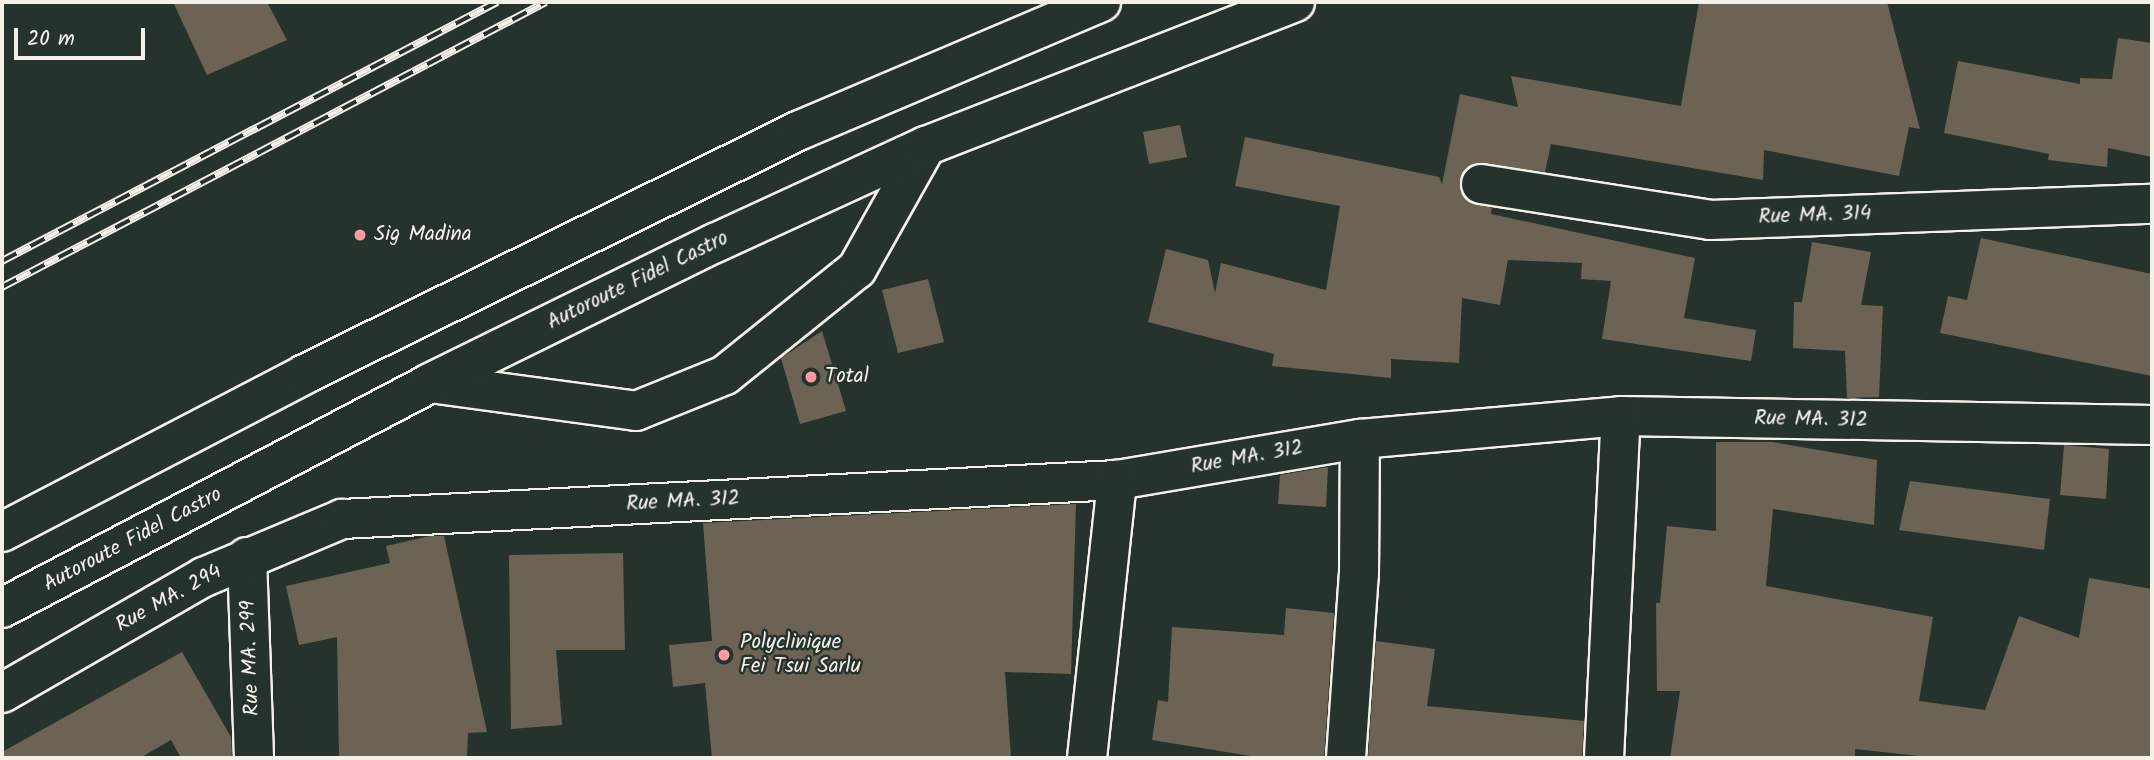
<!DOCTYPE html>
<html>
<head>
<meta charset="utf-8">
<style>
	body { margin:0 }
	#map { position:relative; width:2154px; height:760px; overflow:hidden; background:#26332d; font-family:Kalam,sans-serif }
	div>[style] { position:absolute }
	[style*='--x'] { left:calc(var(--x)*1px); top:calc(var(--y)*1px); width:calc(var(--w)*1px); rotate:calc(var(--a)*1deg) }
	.building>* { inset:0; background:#6c6355 }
	.roads { filter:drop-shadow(2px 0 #f4f1e8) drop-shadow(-2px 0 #f4f1e8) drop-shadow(0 2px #f4f1e8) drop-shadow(0 -2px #f4f1e8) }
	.minor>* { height:38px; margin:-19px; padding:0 19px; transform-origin:19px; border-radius:19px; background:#26332d }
	.highway>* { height:38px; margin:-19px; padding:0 19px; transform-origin:19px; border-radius:19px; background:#26332d }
	.rail>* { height:8px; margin-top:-4px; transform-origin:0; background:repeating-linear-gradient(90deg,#26332d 0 16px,#f4f1e8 0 32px); box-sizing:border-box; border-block:2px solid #f4f1e8 }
	.dots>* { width:19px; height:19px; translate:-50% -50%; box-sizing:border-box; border:4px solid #26332d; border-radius:50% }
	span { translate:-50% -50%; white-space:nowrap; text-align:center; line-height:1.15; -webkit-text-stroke:5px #26332d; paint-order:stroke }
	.street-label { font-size:21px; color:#f4f1e8 }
	.poi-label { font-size:21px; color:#f4f1e8 }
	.left { translate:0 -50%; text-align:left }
	.frame { position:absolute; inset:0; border:4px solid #f4f1e8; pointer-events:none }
	.scale { position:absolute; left:14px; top:28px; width:131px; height:32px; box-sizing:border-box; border:4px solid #f4f1e8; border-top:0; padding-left:9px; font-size:21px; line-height:24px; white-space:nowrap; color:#f4f1e8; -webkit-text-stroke:5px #26332d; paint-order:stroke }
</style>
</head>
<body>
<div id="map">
	<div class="building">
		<div style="clip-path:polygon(173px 2px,267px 2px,287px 40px,207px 75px)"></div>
		<div style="clip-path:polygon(1699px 2px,1887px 2px,1920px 129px,1909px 127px,1899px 176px,1764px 150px,1763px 180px,1551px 144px,1545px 172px,1474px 163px,1464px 171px,1460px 191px,1468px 201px,1492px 208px,1491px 214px,1695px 258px,1684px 318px,1756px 330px,1751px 361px,1602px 339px,1611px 281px,1581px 279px,1582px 263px,1508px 260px,1500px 305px,1462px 298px,1459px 363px,1391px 359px,1391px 378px,1272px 366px,1274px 354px,1148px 322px,1166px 249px,1208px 260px,1215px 293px,1221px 263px,1326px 290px,1340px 206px,1235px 186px,1245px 137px,1439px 177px,1442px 184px,1460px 94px,1518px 107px,1511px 76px,1681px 106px)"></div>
		<div style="clip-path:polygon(2118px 38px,2152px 43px,2152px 157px,2108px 148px,2107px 167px,2048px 160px,2049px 154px,1944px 133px,1958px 61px,2080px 84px,2080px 78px,2112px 79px)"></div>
		<div style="clip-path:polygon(1180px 125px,1187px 157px,1149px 164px,1143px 132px)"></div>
		<div style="clip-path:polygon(1981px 238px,2152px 274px,2152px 376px,1940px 333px,1948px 296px,1967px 300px)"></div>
		<div style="clip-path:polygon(1812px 242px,1871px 252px,1861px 305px,1883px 306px,1879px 397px,1847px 398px,1845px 351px,1793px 348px,1794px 302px,1802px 302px)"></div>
		<div style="clip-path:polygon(928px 279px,944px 342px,898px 353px,882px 290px)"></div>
		<div style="clip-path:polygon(822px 331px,846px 411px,800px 424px,781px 358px)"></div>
		<div style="clip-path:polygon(1716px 442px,1772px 442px,1877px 460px,1874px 525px,1773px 509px,1766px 586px,1933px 617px,1919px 701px,1985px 710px,2019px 616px,2079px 638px,2089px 578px,2152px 589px,2152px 758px,1937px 758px,1855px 749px,1855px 758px,1670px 758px,1680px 691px,1657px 691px,1656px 603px,1660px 603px,1667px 526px,1716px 531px)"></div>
		<div style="clip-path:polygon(2064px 445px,2109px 449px,2106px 499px,2060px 495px)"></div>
		<div style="clip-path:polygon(1328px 467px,1326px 507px,1278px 504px,1280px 475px)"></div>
		<div style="clip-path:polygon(1910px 481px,2050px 499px,2044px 550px,1899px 530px)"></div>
		<div style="clip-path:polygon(1076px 504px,1071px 674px,1005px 672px,1011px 758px,712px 758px,705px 683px,673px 687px,669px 645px,712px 641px,703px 523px)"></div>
		<div style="clip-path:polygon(430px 536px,444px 536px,487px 732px,468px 733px,467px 758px,339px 758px,337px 637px,299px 645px,286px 586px,390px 563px,386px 546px)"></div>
		<div style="clip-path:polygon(623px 553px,625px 650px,556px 650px,562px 725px,511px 729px,509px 555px)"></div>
		<div style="clip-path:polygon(1286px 608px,1334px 613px,1324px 758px,1263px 758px,1152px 740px,1158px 700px,1168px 702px,1172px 627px,1284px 635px)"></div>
		<div style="clip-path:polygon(1376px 641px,1435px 649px,1427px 706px,1584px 721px,1582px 758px,1368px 758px)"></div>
		<div style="clip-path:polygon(182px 652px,231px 737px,232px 758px,181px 758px,171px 740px,140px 758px,2px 758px,2px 752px)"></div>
	</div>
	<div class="roads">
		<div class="minor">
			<div style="--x:1481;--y:184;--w:232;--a:8.9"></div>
			<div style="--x:1710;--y:220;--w:442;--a:-2.1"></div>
			<div style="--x:430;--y:383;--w:208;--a:7.7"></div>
			<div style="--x:636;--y:411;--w:96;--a:-22"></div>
			<div style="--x:725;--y:375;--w:169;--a:-38.8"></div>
			<div style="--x:857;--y:269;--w:141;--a:-60.7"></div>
			<div style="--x:247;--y:557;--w:201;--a:88"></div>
			<div style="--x:2;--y:693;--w:233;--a:-29.9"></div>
			<div style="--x:204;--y:577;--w:150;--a:-22.8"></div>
			<div style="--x:342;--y:519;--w:776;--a:-2.88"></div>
			<div style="--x:1117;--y:480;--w:246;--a:-9.6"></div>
			<div style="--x:1360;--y:439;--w:262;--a:-5"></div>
			<div style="--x:1621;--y:416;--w:531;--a:0.97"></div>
			<div style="--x:1087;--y:758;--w:280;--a:-83.8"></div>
			<div style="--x:1346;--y:758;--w:184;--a:-86"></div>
			<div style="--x:1359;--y:574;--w:135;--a:-89.6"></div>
			<div style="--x:1604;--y:758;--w:342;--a:-87.2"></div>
		</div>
		<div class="highway">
			<div style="--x:2;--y:532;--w:342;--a:-27.5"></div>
			<div style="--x:305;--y:374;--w:552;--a:-26.24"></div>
			<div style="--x:800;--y:130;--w:327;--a:-23"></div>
			<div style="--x:2;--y:608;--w:484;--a:-27.7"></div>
			<div style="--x:430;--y:383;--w:318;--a:-26.2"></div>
			<div style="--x:715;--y:243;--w:232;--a:-24.7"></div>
			<div style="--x:926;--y:146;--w:396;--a:-21.3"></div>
		</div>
	</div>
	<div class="rail">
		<div style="--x:2;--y:261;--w:559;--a:-27.62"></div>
		<div style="--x:2;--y:287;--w:614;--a:-27.65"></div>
	</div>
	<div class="dots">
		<div style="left:360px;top:235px;background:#ff9aa2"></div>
		<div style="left:811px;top:377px;background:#ff9aa2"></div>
		<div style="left:724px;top:655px;background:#ff9aa2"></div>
	</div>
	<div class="street-label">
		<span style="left:1815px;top:216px;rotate:-2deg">Rue MA. 314</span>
		<span style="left:638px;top:281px;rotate:-26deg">Autoroute Fidel Castro</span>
		<span style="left:1811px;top:420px;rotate:1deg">Rue MA. 312</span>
		<span style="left:1247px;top:458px;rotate:-10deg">Rue MA. 312</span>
		<span style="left:683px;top:502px;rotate:-3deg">Rue MA. 312</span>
		<span style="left:133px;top:540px;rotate:-28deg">Autoroute Fidel Castro</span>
		<span style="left:169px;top:599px;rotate:-29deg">Rue MA. 294</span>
		<span style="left:251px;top:658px;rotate:-92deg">Rue MA. 299</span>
	</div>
	<div class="poi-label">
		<span class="left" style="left:374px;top:235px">Sig Madina</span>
		<span class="left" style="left:825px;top:377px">Total</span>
		<span class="left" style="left:740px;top:655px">Polyclinique<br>Fei Tsui Sarlu</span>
	</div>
	<div class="frame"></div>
	<div class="scale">20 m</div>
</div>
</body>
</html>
